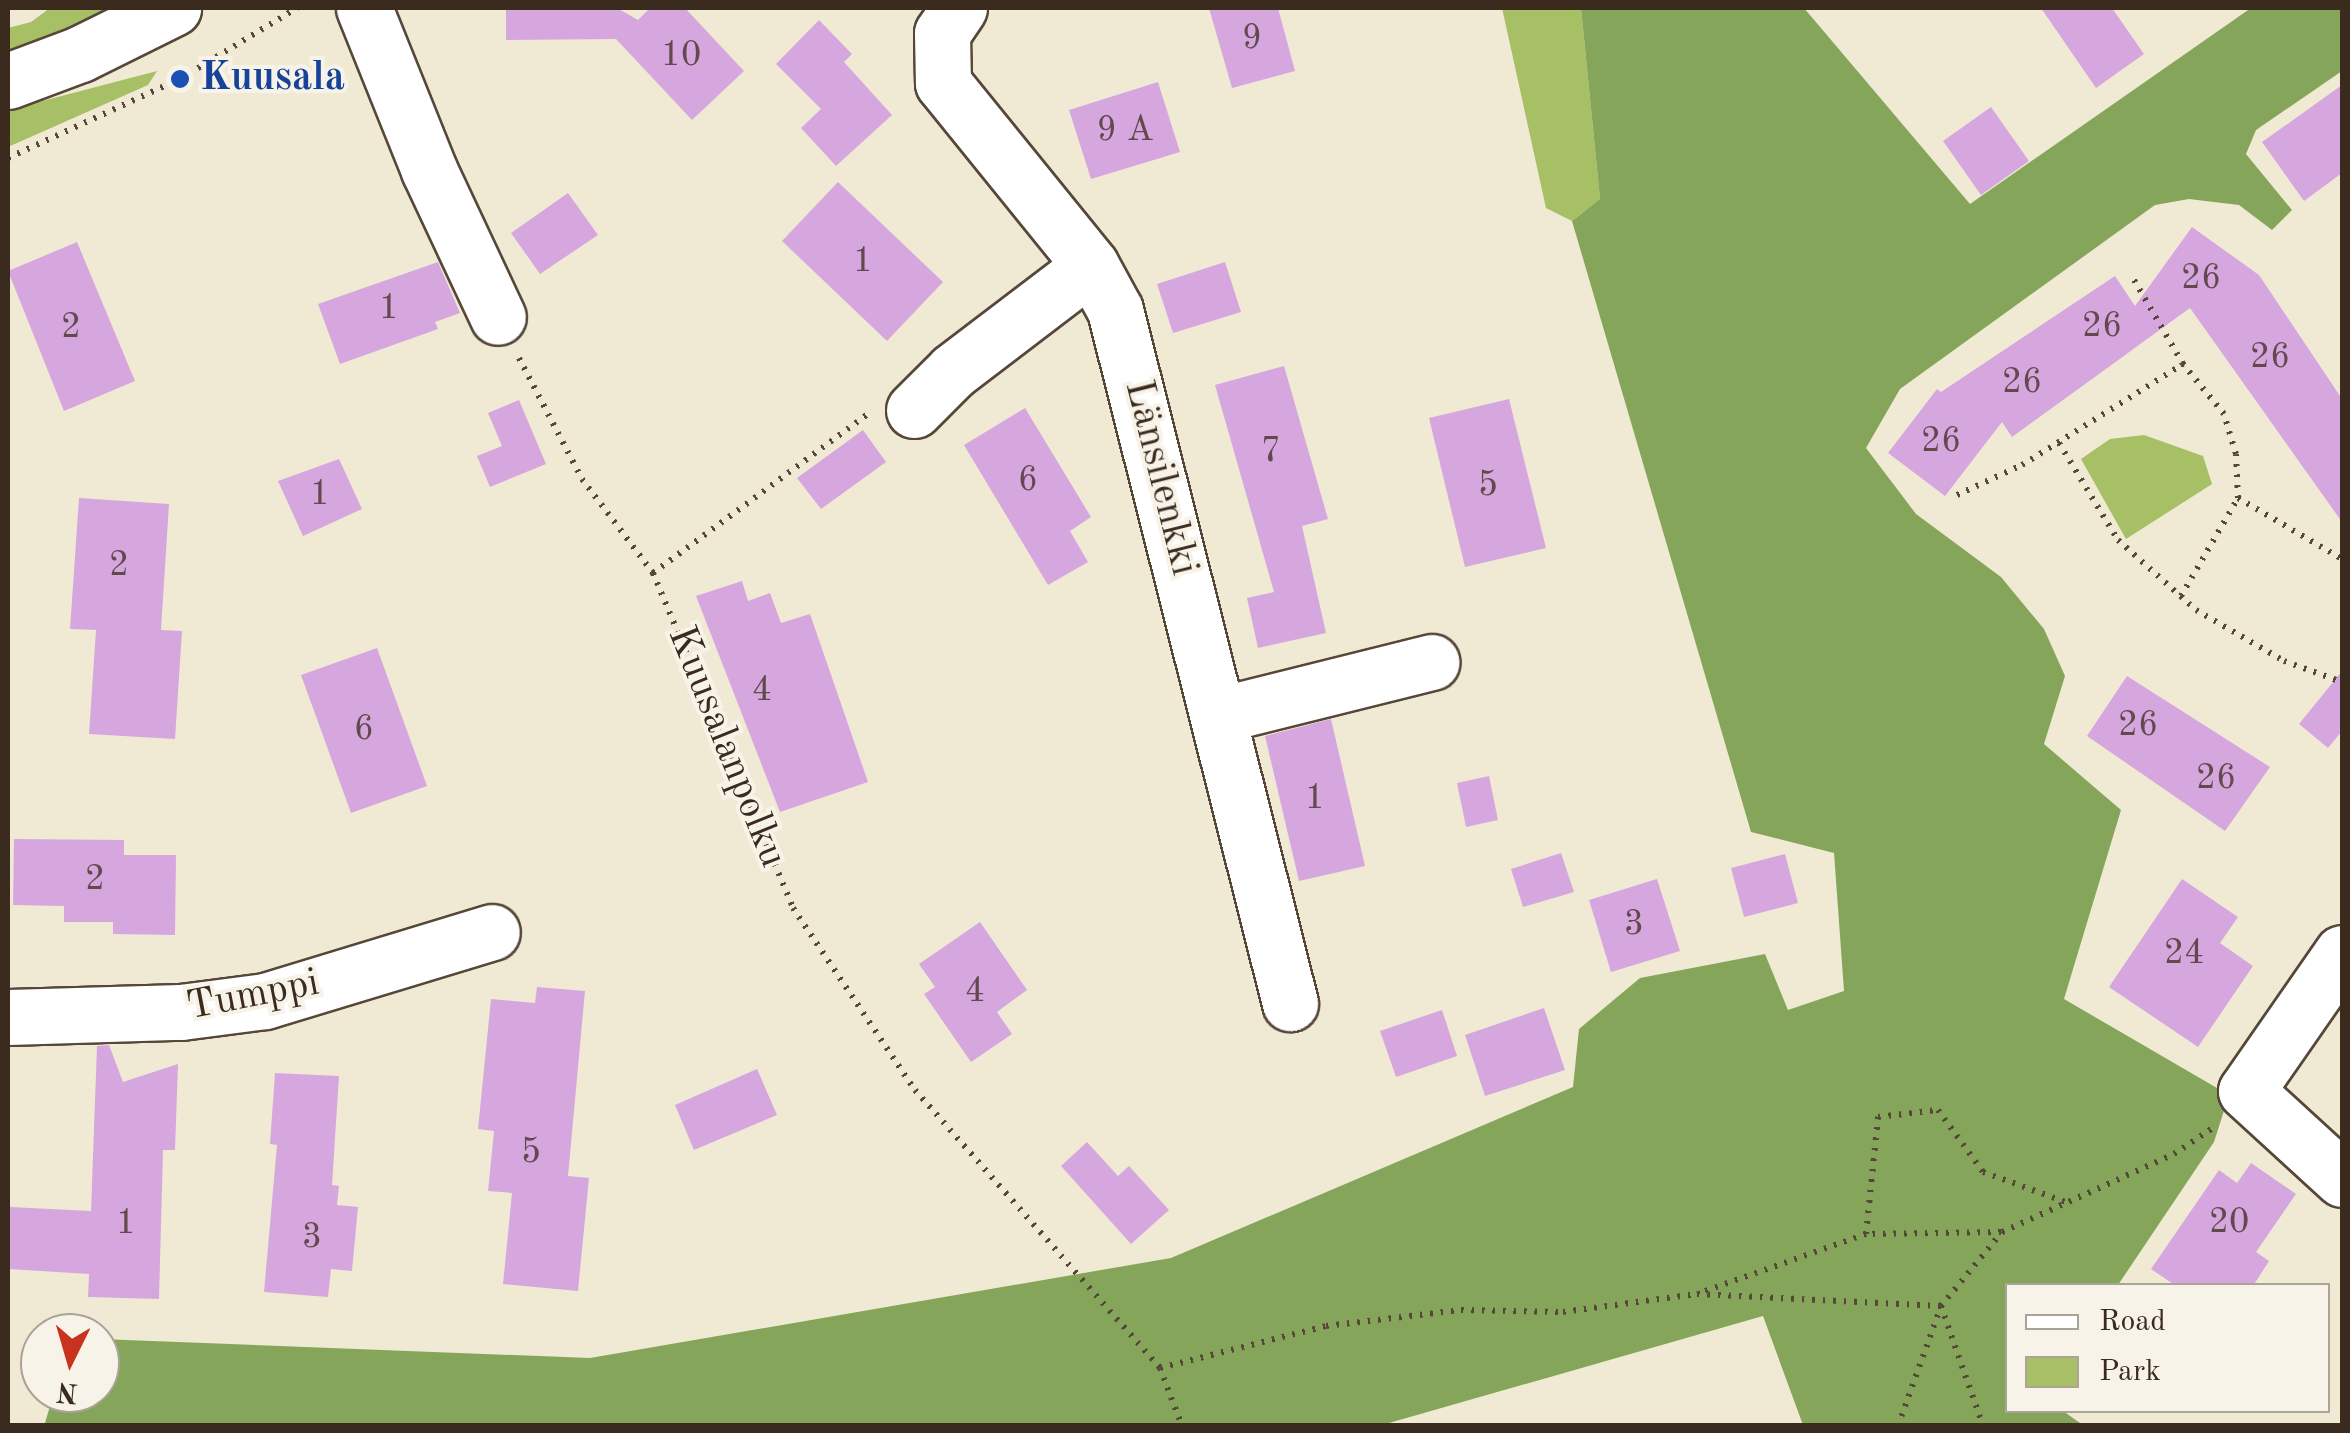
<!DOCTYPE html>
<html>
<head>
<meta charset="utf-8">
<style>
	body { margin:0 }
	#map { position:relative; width:2350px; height:1433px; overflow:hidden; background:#f0ead4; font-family:"Old Standard TT",serif }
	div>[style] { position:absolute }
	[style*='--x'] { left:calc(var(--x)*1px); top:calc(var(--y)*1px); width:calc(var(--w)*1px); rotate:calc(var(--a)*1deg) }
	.green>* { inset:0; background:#a7bf65 }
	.forest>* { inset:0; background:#85a65a }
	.building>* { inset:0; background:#d6a7de }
	.path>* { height:6px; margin-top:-3px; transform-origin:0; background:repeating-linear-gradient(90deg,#564739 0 2.5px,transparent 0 10.5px) }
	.roads { filter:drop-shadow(2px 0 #564739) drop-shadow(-2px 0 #564739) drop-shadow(0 2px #564739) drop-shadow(0 -2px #564739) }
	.minor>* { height:55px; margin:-27.5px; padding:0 27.5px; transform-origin:27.5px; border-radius:27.5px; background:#fff }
	.dots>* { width:28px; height:28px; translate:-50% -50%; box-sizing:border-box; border:5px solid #f7f3e8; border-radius:50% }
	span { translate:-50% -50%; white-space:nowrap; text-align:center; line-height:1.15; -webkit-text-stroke:8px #f7f3e8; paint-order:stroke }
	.number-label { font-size:35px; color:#62494e }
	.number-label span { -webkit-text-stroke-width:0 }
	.transit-label { font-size:40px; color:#164399; font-weight:700 }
	.left { translate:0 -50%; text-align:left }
	.street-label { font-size:40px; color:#3b2a1e }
	.frame { position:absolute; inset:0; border:10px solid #3b2a1e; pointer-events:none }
	.legend { position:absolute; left:2005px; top:1283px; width:325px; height:130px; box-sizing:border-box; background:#f7f3e8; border:2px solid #aca397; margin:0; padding:12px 18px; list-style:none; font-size:30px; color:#3b2a1e }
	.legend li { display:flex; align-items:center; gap:20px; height:50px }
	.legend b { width:50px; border:2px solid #aca397 }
	.north { position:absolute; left:20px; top:1313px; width:100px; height:100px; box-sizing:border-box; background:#f7f3e8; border:2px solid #aca397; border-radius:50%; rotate:185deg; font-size:28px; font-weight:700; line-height:40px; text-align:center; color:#3b2a1e }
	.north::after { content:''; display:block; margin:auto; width:35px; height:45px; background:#c8321e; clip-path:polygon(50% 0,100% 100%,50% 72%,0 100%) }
</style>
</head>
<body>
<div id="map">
	<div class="green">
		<div style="clip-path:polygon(50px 8px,130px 8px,8px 58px,8px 28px,31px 22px)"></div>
		<div style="clip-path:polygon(1502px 8px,1581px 8px,1600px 199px,1572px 221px,1546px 208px)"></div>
		<div style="clip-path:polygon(157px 71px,148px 85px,8px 147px,8px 110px)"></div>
		<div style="clip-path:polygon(2144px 435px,2203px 456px,2212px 484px,2126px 539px,2081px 459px,2110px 439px)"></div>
	</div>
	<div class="forest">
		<div style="clip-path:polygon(1581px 8px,1804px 8px,1970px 204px,2251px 8px,2342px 8px,2342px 71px,2256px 130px,2246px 154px,2292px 210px,2272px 230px,2239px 205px,2189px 199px,2155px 205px,1900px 389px,1866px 448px,1916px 514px,2001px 577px,2044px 629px,2065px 676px,2044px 744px,2121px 810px,2064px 999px,2229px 1095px,2214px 1142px,2118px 1285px,2008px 1286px,2008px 1410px,2063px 1411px,2083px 1425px,1803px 1425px,1763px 1316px,1382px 1425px,44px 1426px,54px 1393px,100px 1393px,100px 1339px,590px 1358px,1171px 1258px,1573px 1087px,1579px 1029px,1640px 978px,1765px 954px,1788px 1010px,1844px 991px,1834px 853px,1751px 832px,1572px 221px,1600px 199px)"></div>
	</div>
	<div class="building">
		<div style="clip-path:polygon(506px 8px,617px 8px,638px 20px,650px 8px,685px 8px,744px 71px,692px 120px,616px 39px,506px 40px)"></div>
		<div style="clip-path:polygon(1209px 8px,1278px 8px,1295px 71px,1232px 88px)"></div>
		<div style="clip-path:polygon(2041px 8px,2112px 8px,2144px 54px,2096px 88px)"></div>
		<div style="clip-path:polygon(819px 20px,852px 54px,844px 62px,892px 115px,836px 166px,801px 128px,821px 109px,776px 64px)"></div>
		<div style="clip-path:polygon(1158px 82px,1180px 152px,1091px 179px,1069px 110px)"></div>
		<div style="clip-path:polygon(2342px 85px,2342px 173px,2304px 201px,2262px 142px)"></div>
		<div style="clip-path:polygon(1991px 107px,2029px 161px,1981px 195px,1943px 141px)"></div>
		<div style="clip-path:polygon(838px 182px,943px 282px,887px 341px,782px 241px)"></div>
		<div style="clip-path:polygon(568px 193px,598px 235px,540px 274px,511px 233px)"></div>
		<div style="clip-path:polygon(2192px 227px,2259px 275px,2342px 399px,2342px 522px,2190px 308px,2012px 437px,2002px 422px,1945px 496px,1888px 453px,1937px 389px,1941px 392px,2115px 276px,2135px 306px)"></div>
		<div style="clip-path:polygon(77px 242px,135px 381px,64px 411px,8px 271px)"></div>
		<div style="clip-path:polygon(438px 262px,460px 313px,435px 322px,438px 329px,340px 364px,318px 304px)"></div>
		<div style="clip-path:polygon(1225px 262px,1241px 312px,1173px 333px,1157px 284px)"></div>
		<div style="clip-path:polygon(1284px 366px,1328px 519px,1302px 526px,1326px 633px,1258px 648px,1247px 598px,1274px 592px,1215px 385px)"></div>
		<div style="clip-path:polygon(1509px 399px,1546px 548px,1465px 567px,1429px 418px)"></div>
		<div style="clip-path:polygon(519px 400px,546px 464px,490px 487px,477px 456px,502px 446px,488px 413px)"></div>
		<div style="clip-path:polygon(1025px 408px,1091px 517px,1070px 531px,1088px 562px,1048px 585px,964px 445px)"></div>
		<div style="clip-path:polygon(863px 430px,886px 462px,821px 509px,797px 478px)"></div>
		<div style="clip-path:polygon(339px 459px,362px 509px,303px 536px,278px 481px)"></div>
		<div style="clip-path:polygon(79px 498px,169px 504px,161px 630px,182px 631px,175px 739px,89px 734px,96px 630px,70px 629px)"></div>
		<div style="clip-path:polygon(742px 581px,748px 601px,770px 593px,781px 623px,810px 614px,868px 782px,780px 812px,696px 596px)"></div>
		<div style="clip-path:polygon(377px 648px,427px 786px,351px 813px,301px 675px)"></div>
		<div style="clip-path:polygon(2342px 671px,2342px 731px,2328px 748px,2299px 724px)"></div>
		<div style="clip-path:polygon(2127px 676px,2270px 767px,2225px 831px,2087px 736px)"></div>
		<div style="clip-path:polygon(1331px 719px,1365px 866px,1299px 881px,1265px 736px)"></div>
		<div style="clip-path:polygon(1489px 776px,1498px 820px,1466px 827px,1457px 783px)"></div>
		<div style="clip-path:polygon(14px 839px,124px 840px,124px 855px,176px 855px,175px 935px,113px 934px,113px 922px,64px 922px,64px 906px,13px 905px)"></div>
		<div style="clip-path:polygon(1561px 853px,1574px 892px,1523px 907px,1511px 869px)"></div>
		<div style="clip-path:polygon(1785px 854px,1798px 903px,1744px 917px,1731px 868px)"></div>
		<div style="clip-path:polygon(1657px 879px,1680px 951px,1611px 972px,1589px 900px)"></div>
		<div style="clip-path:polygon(2182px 879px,2238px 917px,2220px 943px,2253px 966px,2198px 1047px,2109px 987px)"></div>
		<div style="clip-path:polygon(980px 922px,1027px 990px,997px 1012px,1012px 1034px,971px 1062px,924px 994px,935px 987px,919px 964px)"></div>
		<div style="clip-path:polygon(537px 987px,585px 991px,568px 1176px,589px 1178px,578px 1291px,503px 1284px,512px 1193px,488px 1191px,494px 1131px,478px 1129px,491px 999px,535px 1003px)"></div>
		<div style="clip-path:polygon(1544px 1008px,1565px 1070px,1485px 1096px,1465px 1035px)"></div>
		<div style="clip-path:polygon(1442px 1010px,1457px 1056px,1396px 1077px,1380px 1031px)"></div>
		<div style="clip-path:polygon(109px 1045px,123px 1082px,178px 1064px,175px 1150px,163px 1150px,159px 1299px,88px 1297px,89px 1274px,8px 1269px,10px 1207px,91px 1211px,97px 1046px)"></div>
		<div style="clip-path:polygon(757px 1069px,777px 1115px,694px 1150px,675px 1105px)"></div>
		<div style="clip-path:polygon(275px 1073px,339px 1076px,332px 1185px,339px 1186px,337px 1205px,358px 1207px,352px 1271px,331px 1269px,328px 1297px,264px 1292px,277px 1145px,270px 1144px)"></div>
		<div style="clip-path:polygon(1087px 1142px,1118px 1176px,1129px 1166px,1169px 1210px,1131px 1244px,1061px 1166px)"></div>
		<div style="clip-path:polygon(2251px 1163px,2296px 1194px,2256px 1252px,2269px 1261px,2253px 1286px,2176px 1286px,2151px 1269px,2219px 1170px,2237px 1183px)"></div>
	</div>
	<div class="path">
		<div style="--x:8;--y:158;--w:189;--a:-24.7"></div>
		<div style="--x:180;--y:79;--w:137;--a:-31.3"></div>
		<div style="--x:519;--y:358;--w:136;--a:62.5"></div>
		<div style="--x:582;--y:479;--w:118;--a:52.9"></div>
		<div style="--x:653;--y:573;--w:363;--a:67.3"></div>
		<div style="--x:793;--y:908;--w:219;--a:56.2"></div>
		<div style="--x:915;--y:1090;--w:371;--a:48.6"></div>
		<div style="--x:1160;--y:1368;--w:62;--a:69.2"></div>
		<div style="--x:2059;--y:443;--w:114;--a:58.7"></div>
		<div style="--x:2118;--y:540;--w:105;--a:41.9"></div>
		<div style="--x:2196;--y:610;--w:102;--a:30.1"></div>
		<div style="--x:2284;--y:661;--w:62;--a:19.9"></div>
		<div style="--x:1957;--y:495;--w:72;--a:-24.8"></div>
		<div style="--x:2022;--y:465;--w:190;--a:-32.1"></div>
		<div style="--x:2183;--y:364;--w:99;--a:-120.2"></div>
		<div style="--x:2238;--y:498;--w:121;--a:30.4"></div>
		<div style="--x:653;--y:573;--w:267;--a:-36.5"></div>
		<div style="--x:2181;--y:596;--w:113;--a:-59.8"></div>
		<div style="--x:2238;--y:498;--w:44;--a:-92.6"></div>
		<div style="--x:2236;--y:454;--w:42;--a:-106.7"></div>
		<div style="--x:2224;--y:414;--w:65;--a:-129.4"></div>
		<div style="--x:2001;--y:1232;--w:135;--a:179.2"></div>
		<div style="--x:1866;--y:1234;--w:118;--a:-84.1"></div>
		<div style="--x:1878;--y:1117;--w:60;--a:-6.7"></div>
		<div style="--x:1938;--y:1110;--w:77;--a:54"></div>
		<div style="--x:1983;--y:1172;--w:88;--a:19.9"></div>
		<div style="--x:1866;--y:1234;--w:179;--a:160.5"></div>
		<div style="--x:1697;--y:1294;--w:244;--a:2.8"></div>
		<div style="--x:1941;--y:1306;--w:127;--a:70.7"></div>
		<div style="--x:1160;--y:1368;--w:171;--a:-14.2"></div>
		<div style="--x:1326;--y:1326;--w:136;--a:-6.8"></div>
		<div style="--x:1461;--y:1310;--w:102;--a:1.1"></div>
		<div style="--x:1563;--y:1312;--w:135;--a:-7.7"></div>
		<div style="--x:1898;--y:1426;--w:127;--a:-70.3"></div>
		<div style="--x:1941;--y:1306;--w:96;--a:-50.5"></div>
		<div style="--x:2002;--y:1232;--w:189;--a:-24.4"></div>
		<div style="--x:2174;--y:1154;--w:52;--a:-34"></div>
	</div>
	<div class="roads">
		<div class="minor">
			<div style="--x:364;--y:8;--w:175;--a:68.1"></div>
			<div style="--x:429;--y:170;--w:162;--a:64.9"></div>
			<div style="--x:959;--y:8;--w:30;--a:124"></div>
			<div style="--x:942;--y:33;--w:50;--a:88.9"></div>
			<div style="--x:943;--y:83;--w:235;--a:51"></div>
			<div style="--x:1091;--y:266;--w:50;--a:61.4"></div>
			<div style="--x:1115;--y:310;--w:715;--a:75.83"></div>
			<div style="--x:8;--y:81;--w:77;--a:-20.6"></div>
			<div style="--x:80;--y:54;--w:104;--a:-26.3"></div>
			<div style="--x:914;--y:410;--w:55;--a:-45"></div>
			<div style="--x:953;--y:371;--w:173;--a:-37.3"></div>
			<div style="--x:1219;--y:715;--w:219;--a:-14"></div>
			<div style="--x:2342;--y:953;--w:168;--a:124.8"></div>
			<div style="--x:2246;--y:1091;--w:130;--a:42.5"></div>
			<div style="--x:8;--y:1017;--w:173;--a:-1.7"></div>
			<div style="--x:181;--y:1012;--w:85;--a:-7.5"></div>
			<div style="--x:265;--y:1001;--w:237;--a:-16.9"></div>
		</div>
	</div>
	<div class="dots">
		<div style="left:180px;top:79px;background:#1a4fb4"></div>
	</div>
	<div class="number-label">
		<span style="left:1252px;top:39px">9</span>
		<span style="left:681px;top:56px">10</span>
		<span style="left:1125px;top:131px">9 A</span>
		<span style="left:863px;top:262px">1</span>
		<span style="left:2201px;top:279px">26</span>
		<span style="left:389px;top:309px">1</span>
		<span style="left:2102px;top:327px">26</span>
		<span style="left:71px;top:328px">2</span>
		<span style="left:2270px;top:358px">26</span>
		<span style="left:2022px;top:383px">26</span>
		<span style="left:1941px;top:442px">26</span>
		<span style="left:1271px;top:452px">7</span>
		<span style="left:1028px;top:481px">6</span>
		<span style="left:1488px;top:486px">5</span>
		<span style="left:320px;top:495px">1</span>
		<span style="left:119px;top:566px">2</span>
		<span style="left:762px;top:691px">4</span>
		<span style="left:2138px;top:726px">26</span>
		<span style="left:364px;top:730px">6</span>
		<span style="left:2216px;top:779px">26</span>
		<span style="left:1315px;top:799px">1</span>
		<span style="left:95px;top:880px">2</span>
		<span style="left:1634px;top:925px">3</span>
		<span style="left:2184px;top:954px">24</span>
		<span style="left:975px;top:992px">4</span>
		<span style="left:531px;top:1153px">5</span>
		<span style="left:2229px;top:1223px">20</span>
		<span style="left:126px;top:1224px">1</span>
		<span style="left:312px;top:1238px">3</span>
	</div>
	<div class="transit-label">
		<span class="left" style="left:200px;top:79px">Kuusala</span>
	</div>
	<div class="street-label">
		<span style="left:1160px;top:478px;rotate:76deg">Länsilenkki</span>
		<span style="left:726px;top:747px;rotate:68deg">Kuusalanpolku</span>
		<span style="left:253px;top:996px;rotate:-11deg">Tumppi</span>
	</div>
	<div class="frame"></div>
	<ul class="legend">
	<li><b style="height:12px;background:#fff"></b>Road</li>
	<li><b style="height:28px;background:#a7bf65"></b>Park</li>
	</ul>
	<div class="north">N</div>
</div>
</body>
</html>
